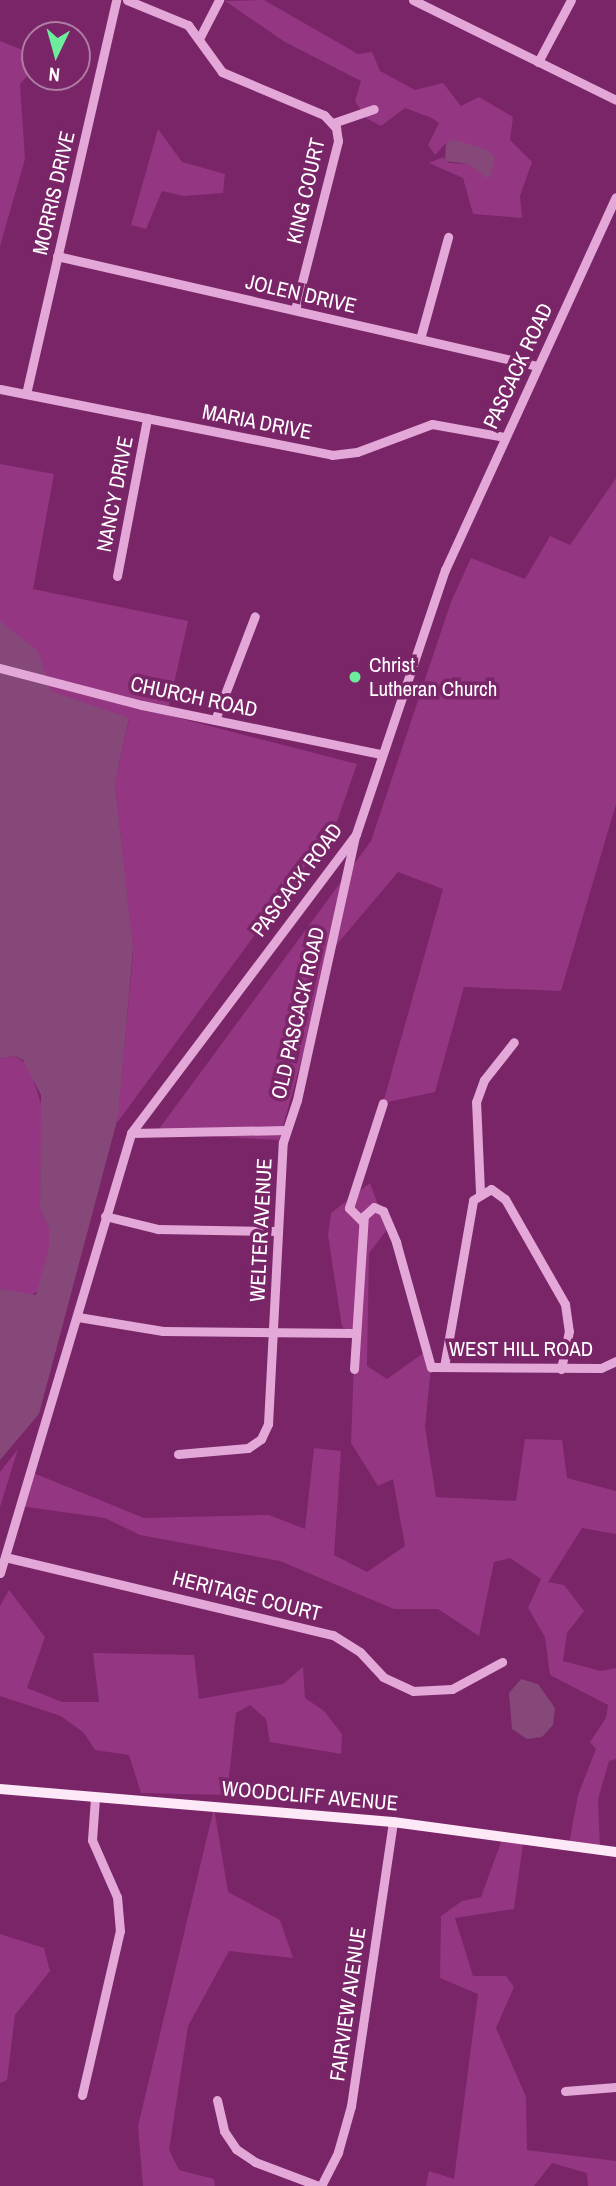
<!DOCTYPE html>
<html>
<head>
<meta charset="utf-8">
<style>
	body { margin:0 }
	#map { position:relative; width:616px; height:2186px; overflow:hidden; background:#792568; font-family:"Archivo Narrow",sans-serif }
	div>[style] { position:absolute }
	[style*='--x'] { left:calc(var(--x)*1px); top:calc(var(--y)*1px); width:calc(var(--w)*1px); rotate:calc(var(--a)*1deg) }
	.green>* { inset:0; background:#953682 }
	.water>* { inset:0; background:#864879 }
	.minor>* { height:9px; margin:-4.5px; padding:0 4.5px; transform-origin:4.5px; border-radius:4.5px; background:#e3a8d8 }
	.major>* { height:10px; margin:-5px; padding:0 5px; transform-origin:5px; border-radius:5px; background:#fce8f7 }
	.dots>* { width:19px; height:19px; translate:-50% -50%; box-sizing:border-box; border:4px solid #792568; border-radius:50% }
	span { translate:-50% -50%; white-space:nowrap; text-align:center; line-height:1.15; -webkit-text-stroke:7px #792568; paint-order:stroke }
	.street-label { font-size:21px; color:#fff }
	.poi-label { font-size:21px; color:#fff }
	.left { translate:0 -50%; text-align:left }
	.north { position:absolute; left:21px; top:21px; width:70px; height:70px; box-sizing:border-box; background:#792568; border:2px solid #af7ca4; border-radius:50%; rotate:185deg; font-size:19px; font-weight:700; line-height:28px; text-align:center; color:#fff }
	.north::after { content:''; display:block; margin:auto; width:24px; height:32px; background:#6dec9b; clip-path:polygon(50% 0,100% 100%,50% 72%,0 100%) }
</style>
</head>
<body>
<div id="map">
	<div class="green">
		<div style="clip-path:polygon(264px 0,358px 54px,372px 52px,380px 71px,415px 90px,443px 83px,461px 106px,479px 97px,513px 117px,510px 140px,532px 162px,520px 196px,522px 218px,473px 214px,463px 178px,429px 163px,443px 157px,449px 163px,469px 164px,446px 143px,435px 155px,428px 145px,439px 123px,432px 118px,405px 108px,381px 126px,366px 118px,355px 101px,361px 81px,285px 42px,225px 1px)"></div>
		<div style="clip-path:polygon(0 41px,35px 55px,35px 68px,20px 84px,25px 159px,0 246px)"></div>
		<div style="clip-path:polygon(158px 129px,182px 162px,225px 174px,223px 193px,183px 196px,162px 191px,146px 229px,131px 225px)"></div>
		<div style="clip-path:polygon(0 464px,54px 474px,33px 589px,188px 621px,167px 715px,357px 764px,336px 824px,117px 1123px,133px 955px,115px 783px,129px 719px,0 677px)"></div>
		<div style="clip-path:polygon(616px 478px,616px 804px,561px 991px,464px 987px,435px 1092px,383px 1103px,443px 889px,398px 872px,333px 949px,279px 1140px,156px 1133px,371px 841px,451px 602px,471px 558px,525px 579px,550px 536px,570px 545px)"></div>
		<div style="clip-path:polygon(15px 1056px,29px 1066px,42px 1107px,40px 1207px,49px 1229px,49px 1259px,41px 1290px,29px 1296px,0 1289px,0 1058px)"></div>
		<div style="clip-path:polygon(370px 1183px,387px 1230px,369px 1253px,367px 1366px,387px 1379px,425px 1352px,431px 1367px,425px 1427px,436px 1497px,516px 1501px,525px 1439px,562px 1440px,567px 1478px,616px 1491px,616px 1534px,582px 1528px,548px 1582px,564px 1585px,584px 1611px,567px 1633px,563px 1661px,601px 1671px,616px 1668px,616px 1759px,609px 1761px,598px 1799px,600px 1849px,569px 1844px,578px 1795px,596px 1749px,590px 1742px,606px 1718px,608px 1705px,550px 1675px,545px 1637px,528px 1608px,541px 1579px,510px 1558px,494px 1562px,479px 1636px,438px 1609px,394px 1609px,280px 1561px,140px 1535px,105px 1518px,20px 1506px,31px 1472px,144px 1518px,269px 1515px,305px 1529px,314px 1448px,341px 1451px,334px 1555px,367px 1572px,405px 1546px,393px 1479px,378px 1486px,351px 1443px,355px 1333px,342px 1327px,328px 1235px,331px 1213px)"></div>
		<div style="clip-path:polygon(18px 1449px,0 1507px,0 1472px)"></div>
		<div style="clip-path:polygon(9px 1590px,45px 1637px,27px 1688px,62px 1702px,99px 1702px,93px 1653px,194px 1655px,199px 1699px,283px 1684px,303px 1667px,305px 1698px,324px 1711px,342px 1734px,341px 1754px,270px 1742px,266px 1719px,250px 1705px,236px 1713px,227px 1795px,141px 1793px,129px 1755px,95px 1750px,84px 1733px,61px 1716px,0 1696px,0 1606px)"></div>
		<div style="clip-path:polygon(214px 1808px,228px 1892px,280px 1920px,293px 1958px,229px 1951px,188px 2026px,169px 2150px,179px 2170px,214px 2179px,215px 2186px,143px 2186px,138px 2126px)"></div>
		<div style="clip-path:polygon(504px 1834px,524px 1837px,514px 1909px,455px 1918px,473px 1976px,506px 1976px,514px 1987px,496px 2028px,526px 2097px,527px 2150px,616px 2161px,616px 2186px,588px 2186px,587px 2173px,552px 2163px,534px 2186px,426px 2186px,429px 2171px,454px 2179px,478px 1994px,440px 1978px,441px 1916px,462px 1901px,481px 1897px)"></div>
		<div style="clip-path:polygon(0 1934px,44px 1948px,50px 1971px,15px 2015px,7px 2080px,0 2083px)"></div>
	</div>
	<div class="water">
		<div style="clip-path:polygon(452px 139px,488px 150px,495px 157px,491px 175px,486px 178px,469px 164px,445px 161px,446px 143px)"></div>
		<div style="clip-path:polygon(0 621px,38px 651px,51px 691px,129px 718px,115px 783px,133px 950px,118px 1117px,39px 1414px,0 1460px,0 1289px,36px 1295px,49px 1248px,49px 1229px,40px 1208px,41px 1095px,23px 1060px,15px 1056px,0 1058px)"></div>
		<div style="clip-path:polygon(521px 1679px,538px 1684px,555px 1708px,553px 1725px,542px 1737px,527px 1739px,512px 1729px,509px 1693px)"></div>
	</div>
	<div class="minor">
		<div style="--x:127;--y:0;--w:66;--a:22.3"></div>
		<div style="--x:188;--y:25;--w:58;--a:54.1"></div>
		<div style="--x:222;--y:72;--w:111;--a:22.9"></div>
		<div style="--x:324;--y:115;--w:18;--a:47"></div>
		<div style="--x:336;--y:128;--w:13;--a:81"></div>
		<div style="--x:338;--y:141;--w:174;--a:104.3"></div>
		<div style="--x:413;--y:0;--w:226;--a:26.2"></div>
		<div style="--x:200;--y:37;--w:42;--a:-62.8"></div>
		<div style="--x:538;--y:62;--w:70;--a:-62"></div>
		<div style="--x:333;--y:123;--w:43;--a:-18.9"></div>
		<div style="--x:57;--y:256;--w:492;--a:12.9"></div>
		<div style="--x:420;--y:339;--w:106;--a:-74.6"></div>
		<div style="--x:0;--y:389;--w:338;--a:11.2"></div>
		<div style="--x:332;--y:455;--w:25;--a:-7"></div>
		<div style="--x:357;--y:452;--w:80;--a:-20.5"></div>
		<div style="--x:432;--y:424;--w:73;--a:10.2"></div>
		<div style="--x:26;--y:394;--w:404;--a:-77.1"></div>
		<div style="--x:117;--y:576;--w:161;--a:-79.2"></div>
		<div style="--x:0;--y:668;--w:147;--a:14.6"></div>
		<div style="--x:142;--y:705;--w:244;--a:11.6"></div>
		<div style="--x:215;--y:720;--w:111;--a:-69"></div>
		<div style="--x:131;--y:1133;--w:155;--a:-1.1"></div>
		<div style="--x:480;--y:1192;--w:90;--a:-92.5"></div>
		<div style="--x:476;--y:1102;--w:23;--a:-70"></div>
		<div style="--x:484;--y:1080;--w:48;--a:-51.7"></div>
		<div style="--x:105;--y:1216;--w:55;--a:13.8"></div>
		<div style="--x:158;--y:1229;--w:120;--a:1"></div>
		<div style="--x:363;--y:1222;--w:20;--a:-135"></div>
		<div style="--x:349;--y:1208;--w:110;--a:-72.1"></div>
		<div style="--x:78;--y:1317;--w:86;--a:9.4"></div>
		<div style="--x:163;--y:1331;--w:192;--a:0.6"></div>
		<div style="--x:444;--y:1367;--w:169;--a:-80.1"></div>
		<div style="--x:473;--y:1200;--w:21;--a:-31"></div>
		<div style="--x:491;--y:1189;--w:17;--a:36"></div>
		<div style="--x:505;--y:1199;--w:121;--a:60.3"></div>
		<div style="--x:565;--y:1304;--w:27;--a:82"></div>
		<div style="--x:569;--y:1331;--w:39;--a:102"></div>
		<div style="--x:354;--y:1369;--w:153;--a:-86.3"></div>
		<div style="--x:364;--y:1216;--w:13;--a:-42"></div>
		<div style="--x:374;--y:1207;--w:10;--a:24"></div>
		<div style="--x:383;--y:1211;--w:34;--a:67"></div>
		<div style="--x:396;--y:1242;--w:130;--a:74.4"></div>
		<div style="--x:431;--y:1367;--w:170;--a:0.3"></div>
		<div style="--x:601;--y:1368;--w:17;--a:-25"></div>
		<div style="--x:178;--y:1454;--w:70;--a:-4.9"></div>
		<div style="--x:248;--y:1448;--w:16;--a:-35"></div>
		<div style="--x:261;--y:1439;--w:17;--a:-65"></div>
		<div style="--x:268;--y:1424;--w:282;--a:-87"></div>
		<div style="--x:283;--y:1142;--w:44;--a:-71.6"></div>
		<div style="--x:297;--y:1100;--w:270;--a:-77.6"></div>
		<div style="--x:5;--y:1557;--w:337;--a:13.4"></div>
		<div style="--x:333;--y:1635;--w:32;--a:32"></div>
		<div style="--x:360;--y:1652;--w:34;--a:47"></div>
		<div style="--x:383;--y:1677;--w:33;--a:25"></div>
		<div style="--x:413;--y:1691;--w:39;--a:-3"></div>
		<div style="--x:452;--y:1689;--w:57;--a:-28.4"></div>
		<div style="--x:0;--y:1573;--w:459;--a:-73.4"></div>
		<div style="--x:131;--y:1133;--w:374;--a:-53"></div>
		<div style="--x:356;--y:834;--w:279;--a:-71.4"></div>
		<div style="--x:445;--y:570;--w:410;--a:-65.4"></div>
		<div style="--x:565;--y:2091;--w:51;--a:-4.5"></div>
		<div style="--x:82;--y:2095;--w:168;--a:-77"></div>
		<div style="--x:120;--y:1931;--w:34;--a:-95"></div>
		<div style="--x:117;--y:1897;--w:62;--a:-113.7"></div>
		<div style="--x:92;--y:1840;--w:42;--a:-85.9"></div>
		<div style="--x:217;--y:2100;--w:32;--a:77"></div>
		<div style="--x:224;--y:2131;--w:22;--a:56"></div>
		<div style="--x:236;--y:2149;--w:23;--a:34"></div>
		<div style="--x:255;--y:2162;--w:68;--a:20.6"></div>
		<div style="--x:321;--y:2186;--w:38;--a:-63"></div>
		<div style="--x:338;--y:2152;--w:48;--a:-74.2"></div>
		<div style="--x:351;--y:2106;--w:287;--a:-81.6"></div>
	</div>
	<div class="major">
		<div style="--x:0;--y:1789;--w:394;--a:4.8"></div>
		<div style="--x:393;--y:1822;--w:225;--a:7.7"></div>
	</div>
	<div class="dots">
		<div style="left:355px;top:677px;background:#6dec9b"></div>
	</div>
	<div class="street-label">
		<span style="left:306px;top:191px;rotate:-77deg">KING COURT</span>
		<span style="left:54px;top:193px;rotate:-77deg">MORRIS DRIVE</span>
		<span style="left:301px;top:294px;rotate:13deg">JOLEN DRIVE</span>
		<span style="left:518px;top:366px;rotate:-65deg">PASCACK ROAD</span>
		<span style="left:257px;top:422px;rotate:11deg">MARIA DRIVE</span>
		<span style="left:115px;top:494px;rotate:-79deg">NANCY DRIVE</span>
		<span style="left:194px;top:697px;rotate:12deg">CHURCH ROAD</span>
		<span style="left:297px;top:880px;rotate:-53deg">PASCACK ROAD</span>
		<span style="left:298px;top:1013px;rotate:-77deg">OLD PASCACK ROAD</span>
		<span style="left:261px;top:1230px;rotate:-87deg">WELTER AVENUE</span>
		<span style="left:521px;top:1349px">WEST HILL ROAD</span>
		<span style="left:247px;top:1596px;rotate:14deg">HERITAGE COURT</span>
		<span style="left:310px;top:1796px;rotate:5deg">WOODCLIFF AVENUE</span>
		<span style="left:348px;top:2004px;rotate:-82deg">FAIRVIEW AVENUE</span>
	</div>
	<div class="poi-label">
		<span class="left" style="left:369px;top:677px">Christ<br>Lutheran Church</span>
	</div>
	<div class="north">N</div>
</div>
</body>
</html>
